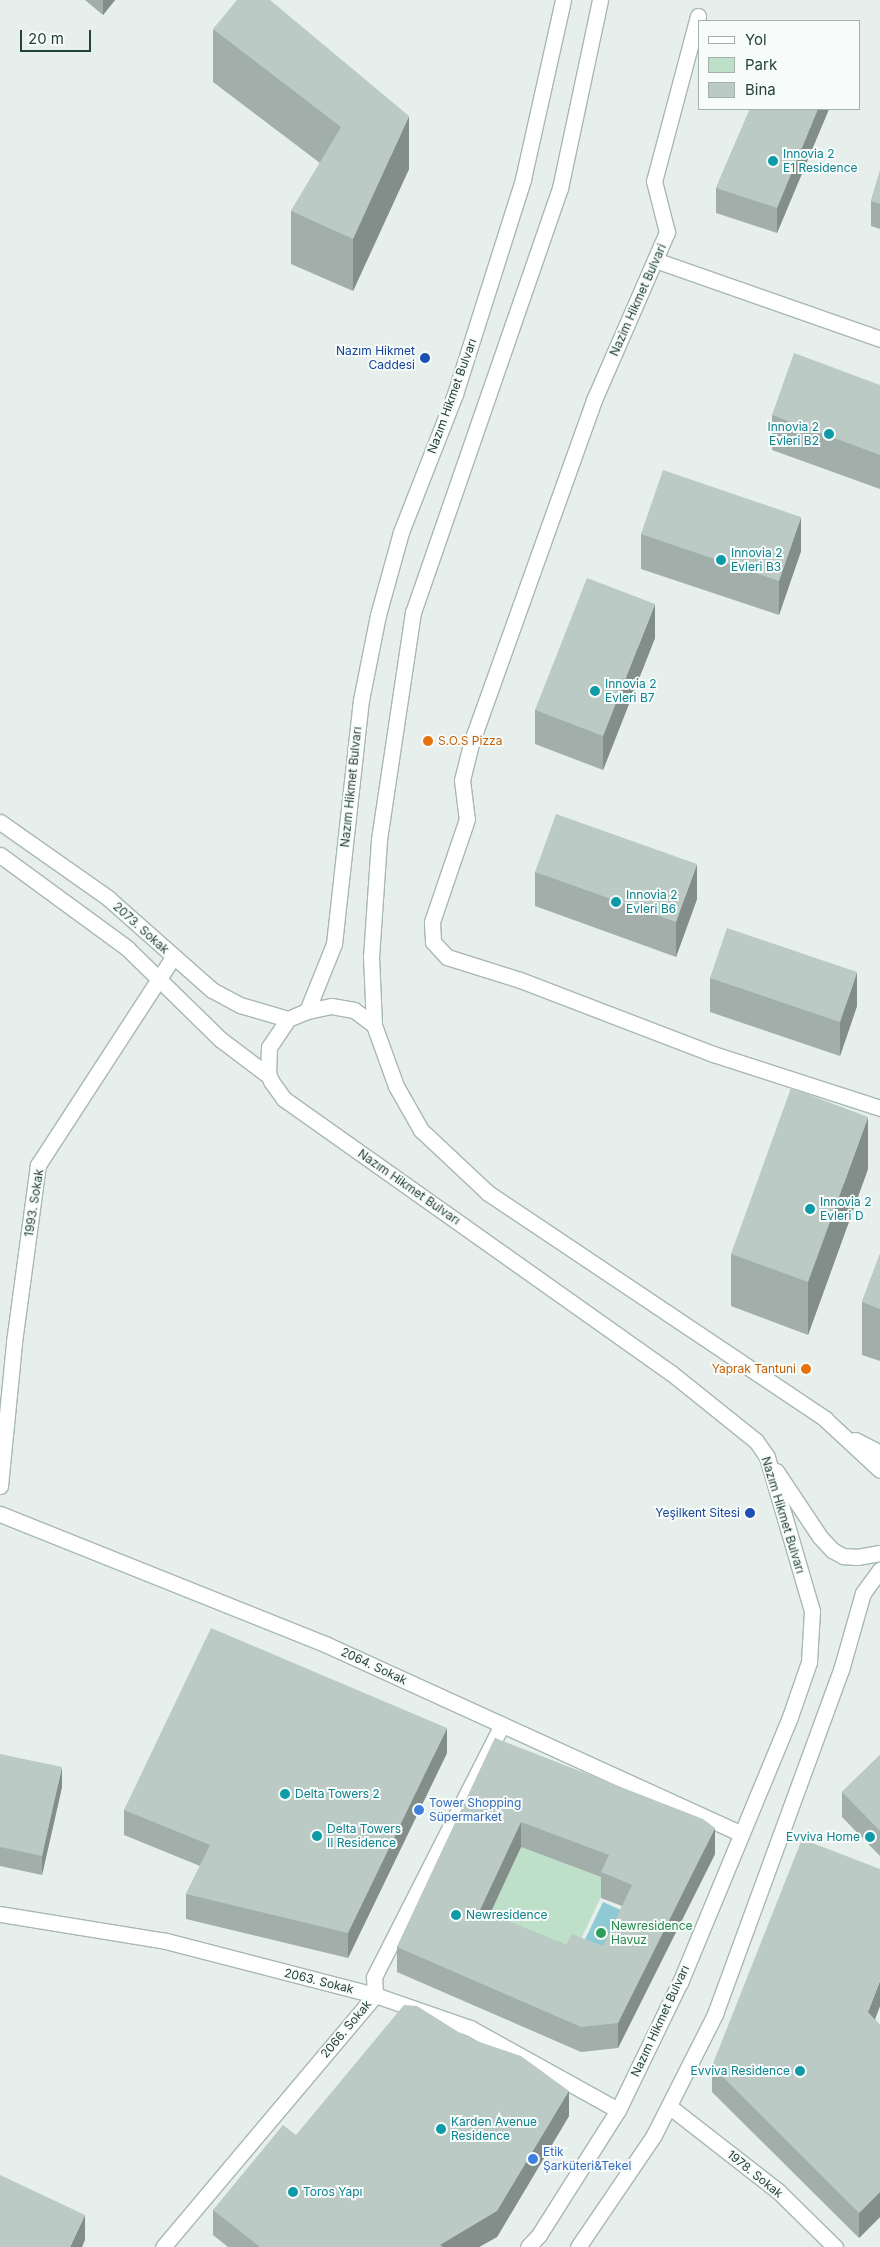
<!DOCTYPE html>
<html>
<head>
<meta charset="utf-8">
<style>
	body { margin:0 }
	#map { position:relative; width:880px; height:2247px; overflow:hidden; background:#e6efeb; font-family:Inter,sans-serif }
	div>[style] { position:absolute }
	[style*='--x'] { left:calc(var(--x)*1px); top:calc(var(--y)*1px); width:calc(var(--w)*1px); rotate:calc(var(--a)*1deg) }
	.green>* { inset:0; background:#bfe0c8 }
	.water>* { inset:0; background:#8ec9d4 }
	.roads { filter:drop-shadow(1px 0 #a8b8b2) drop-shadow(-1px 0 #a8b8b2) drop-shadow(0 1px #a8b8b2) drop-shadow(0 -1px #a8b8b2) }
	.street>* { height:15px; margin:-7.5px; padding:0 7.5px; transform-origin:7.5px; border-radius:7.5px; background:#fff }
	.secondary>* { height:15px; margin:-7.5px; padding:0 7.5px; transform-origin:7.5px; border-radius:7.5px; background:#fff }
	.wall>* { inset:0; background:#a1aea9 }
	.shaded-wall>* { inset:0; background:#838d89 }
	.building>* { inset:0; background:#bbcac4 }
	.dots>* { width:14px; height:14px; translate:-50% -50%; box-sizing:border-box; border:2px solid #f7fbf9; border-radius:50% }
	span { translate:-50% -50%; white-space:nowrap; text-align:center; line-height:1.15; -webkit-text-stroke:4px #f7fbf9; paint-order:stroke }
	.culture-label { font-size:12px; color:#0d838f }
	.left { translate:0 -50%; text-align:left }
	.right { translate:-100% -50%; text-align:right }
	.street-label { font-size:12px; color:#24423a }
	.transit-label { font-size:12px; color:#164399 }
	.food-label { font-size:12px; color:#c56008 }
	.shop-label { font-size:12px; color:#366cbe }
	.leisure-label { font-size:12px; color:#27864d }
	.legend { position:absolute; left:698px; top:20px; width:162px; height:90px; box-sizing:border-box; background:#f7fbf9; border:1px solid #a3b1ad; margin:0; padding:6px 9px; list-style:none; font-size:15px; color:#24423a }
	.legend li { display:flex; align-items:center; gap:10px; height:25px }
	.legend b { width:25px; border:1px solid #a3b1ad }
	.scale { position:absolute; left:20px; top:30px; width:71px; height:22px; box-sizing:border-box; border:2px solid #24423a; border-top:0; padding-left:6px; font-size:15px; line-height:18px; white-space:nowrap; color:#24423a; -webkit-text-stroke:4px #f7fbf9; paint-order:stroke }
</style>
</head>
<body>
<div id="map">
	<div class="green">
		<div style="clip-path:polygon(521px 1847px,609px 1880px,566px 1971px,480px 1935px)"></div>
	</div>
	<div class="water">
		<div style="clip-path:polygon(603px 1902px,623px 1911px,599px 1963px,578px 1954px)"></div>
	</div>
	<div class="roads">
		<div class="street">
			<div style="--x:698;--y:16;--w:171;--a:104.9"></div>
			<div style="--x:654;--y:181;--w:53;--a:75.7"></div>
			<div style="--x:667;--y:232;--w:183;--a:113.5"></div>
			<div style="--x:594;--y:400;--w:361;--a:109.7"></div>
			<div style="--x:472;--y:740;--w:41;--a:104"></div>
			<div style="--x:462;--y:780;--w:39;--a:83"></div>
			<div style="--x:467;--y:819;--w:109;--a:108.8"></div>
			<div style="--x:432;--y:922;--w:20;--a:87"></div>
			<div style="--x:433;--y:942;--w:21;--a:47"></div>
			<div style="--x:447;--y:957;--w:77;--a:17.5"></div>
			<div style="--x:520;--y:980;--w:207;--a:21"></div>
			<div style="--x:713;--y:1054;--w:176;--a:17.9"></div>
			<div style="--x:655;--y:260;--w:238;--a:19.3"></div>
			<div style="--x:0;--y:822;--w:132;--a:35.1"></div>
			<div style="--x:108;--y:898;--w:139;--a:41.5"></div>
			<div style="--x:212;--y:990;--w:32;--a:28"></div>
			<div style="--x:240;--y:1005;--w:50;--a:16.3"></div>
			<div style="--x:0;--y:855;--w:157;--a:36.2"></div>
			<div style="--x:127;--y:948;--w:130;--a:44.4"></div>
			<div style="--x:220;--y:1039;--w:61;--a:37.1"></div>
			<div style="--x:0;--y:1486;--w:145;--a:-84.4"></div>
			<div style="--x:14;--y:1342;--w:179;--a:-82.3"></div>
			<div style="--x:38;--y:1165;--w:248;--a:-57"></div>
			<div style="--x:0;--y:1514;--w:350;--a:21.8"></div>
			<div style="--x:325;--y:1644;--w:457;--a:24.5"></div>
			<div style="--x:0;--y:1914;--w:168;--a:9.2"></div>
			<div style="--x:166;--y:1941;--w:216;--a:14.5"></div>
			<div style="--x:375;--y:1995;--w:101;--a:19.2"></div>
			<div style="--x:470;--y:2028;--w:169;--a:29"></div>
			<div style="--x:670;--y:2107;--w:137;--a:37.9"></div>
			<div style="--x:778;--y:2191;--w:80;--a:44.5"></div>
			<div style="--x:163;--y:2247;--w:329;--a:-49.9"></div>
			<div style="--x:375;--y:1995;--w:18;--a:-93"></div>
			<div style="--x:374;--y:1977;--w:283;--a:-63.1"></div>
		</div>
		<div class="secondary">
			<div style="--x:600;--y:0;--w:192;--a:102"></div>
			<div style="--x:560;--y:188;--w:449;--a:109.1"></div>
			<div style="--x:413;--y:612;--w:231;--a:98.5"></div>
			<div style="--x:379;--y:840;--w:116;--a:93.9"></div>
			<div style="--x:371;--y:956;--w:69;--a:87.5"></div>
			<div style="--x:374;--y:1025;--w:65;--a:70.2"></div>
			<div style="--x:396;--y:1086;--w:51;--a:60.4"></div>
			<div style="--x:421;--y:1130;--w:92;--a:43.2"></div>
			<div style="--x:488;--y:1193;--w:406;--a:33.8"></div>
			<div style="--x:825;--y:1419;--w:75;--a:42.8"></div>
			<div style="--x:307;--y:1011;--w:72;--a:-68.1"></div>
			<div style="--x:334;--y:944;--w:245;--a:-83.7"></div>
			<div style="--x:361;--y:700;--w:87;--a:-78.7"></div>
			<div style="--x:378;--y:615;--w:86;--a:-74.5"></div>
			<div style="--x:401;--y:532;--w:148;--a:-68.6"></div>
			<div style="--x:455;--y:394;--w:225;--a:-72.4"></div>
			<div style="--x:523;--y:179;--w:183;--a:-77.4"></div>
			<div style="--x:374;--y:1025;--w:25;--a:-143"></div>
			<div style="--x:354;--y:1010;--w:23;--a:-170"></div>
			<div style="--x:331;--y:1006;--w:25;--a:168"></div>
			<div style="--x:307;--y:1011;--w:21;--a:157"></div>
			<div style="--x:288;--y:1019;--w:34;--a:124"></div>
			<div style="--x:269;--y:1047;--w:26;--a:92"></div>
			<div style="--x:268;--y:1073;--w:9;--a:69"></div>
			<div style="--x:271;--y:1081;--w:22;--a:54"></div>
			<div style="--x:284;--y:1099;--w:473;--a:35.3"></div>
			<div style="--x:670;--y:1372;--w:110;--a:38.7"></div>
			<div style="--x:756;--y:1441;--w:19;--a:55"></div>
			<div style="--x:767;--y:1457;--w:160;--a:73.7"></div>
			<div style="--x:812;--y:1611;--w:51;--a:93.4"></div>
			<div style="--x:809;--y:1662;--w:58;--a:109.1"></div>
			<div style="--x:790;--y:1717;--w:287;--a:112.5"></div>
			<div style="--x:680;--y:1982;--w:142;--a:115.8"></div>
			<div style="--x:618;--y:2110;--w:148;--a:122.3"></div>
			<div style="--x:539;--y:2235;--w:16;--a:133"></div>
			<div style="--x:855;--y:1440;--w:28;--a:27"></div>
			<div style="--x:776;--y:1471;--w:79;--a:56.3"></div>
			<div style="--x:820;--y:1537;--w:18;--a:47"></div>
			<div style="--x:832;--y:1550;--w:13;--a:29"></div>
			<div style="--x:843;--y:1556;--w:14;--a:4"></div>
			<div style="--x:857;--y:1557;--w:23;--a:-10"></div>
			<div style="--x:578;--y:2247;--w:135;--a:-55.8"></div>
			<div style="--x:654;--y:2135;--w:136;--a:-63.2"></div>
			<div style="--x:715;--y:2014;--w:366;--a:-69.9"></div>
			<div style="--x:841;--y:1670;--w:80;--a:-74.1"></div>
			<div style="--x:863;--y:1593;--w:29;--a:-54"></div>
		</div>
	</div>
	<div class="wall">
		<div style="clip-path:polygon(85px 0,115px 0,103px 15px)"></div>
		<div style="clip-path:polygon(213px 29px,409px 169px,353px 291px,291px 264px,291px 211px,320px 163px,213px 82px)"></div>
		<div style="clip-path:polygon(750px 109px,829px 109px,777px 233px,716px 213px,716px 188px)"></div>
		<div style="clip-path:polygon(880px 171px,880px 229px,871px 226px,871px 201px)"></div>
		<div style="clip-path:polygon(880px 385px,880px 489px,772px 450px,772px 415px)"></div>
		<div style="clip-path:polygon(641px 534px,801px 551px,779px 615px,641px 569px)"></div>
		<div style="clip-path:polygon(655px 638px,603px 770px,535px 744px,535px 710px)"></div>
		<div style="clip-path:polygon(535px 872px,697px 899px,676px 957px,535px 906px)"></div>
		<div style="clip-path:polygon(710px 978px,857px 1006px,840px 1056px,710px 1012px)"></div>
		<div style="clip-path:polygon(868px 1169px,808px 1335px,731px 1306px,731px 1254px)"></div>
		<div style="clip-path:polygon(880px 1254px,880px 1361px,862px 1355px,862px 1302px)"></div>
		<div style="clip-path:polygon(evenodd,495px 1738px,715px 1854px,618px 2048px,581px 2052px,397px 1972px,397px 1947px,495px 1738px,521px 1847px,601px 1877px,601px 1898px,622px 1906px,603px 1946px,566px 1945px,490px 1914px,521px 1847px)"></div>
		<div style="clip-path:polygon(447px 1753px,348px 1958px,186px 1919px,186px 1894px,200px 1866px,124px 1835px,124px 1810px)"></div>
		<div style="clip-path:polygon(0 1754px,62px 1787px,42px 1875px,0 1866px)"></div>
		<div style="clip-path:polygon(880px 1755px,880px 1856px,842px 1817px,842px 1792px)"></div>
		<div style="clip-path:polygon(880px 2006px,875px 2019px,880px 2025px,880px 2217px,859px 2238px,712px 2092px,712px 2066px)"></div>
		<div style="clip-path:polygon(569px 2116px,497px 2237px,479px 2247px,228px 2247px,213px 2235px,213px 2210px,296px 2135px)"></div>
	</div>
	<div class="shaded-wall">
		<div style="clip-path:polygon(103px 0,115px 0,103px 15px)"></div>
		<div style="clip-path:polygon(818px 109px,829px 109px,777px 233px,777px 208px)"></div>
		<div style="clip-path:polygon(409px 116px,409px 169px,353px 291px,353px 239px)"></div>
		<div style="clip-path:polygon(801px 517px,801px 551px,779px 615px,779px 581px)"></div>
		<div style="clip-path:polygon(655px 604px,655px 638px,603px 770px,603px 736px)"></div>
		<div style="clip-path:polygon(697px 864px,697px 899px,676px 957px,676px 922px)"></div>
		<div style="clip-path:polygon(857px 972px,857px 1006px,840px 1056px,840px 1022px)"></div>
		<div style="clip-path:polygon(868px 1117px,868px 1169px,808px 1335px,808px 1282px)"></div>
		<div style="clip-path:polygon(447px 1728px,447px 1753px,348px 1958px,348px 1933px)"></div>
		<div style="clip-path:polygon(62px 1767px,62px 1787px,42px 1875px,42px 1856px)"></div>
		<div style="clip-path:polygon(521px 1822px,521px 1847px,480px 1935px,480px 1910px)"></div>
		<div style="clip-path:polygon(715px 1828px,715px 1854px,618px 2048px,618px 2023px)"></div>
		<div style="clip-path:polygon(880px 1981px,880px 2006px,868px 2037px,868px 2012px)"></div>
		<div style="clip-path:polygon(569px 2091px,569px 2116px,497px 2237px,479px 2247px,440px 2247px,440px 2245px)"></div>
		<div style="clip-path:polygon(880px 2192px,880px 2217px,859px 2238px,859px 2213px)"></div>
		<div style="clip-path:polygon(85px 2215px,85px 2240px,82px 2247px,70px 2247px)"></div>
	</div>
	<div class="building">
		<div style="clip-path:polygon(237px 0,270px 0,409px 116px,353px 239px,291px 211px,341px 127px,213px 29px)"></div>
		<div style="clip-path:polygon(750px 109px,818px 109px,777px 208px,716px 188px)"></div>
		<div style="clip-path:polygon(880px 171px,880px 204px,871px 201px)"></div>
		<div style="clip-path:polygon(794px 353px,880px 385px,880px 455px,772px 415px)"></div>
		<div style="clip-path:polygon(663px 470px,801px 517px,779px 581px,641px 534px)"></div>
		<div style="clip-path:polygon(587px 578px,655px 604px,603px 736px,535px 710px)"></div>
		<div style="clip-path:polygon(556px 814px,697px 864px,676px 922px,535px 872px)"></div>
		<div style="clip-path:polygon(727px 928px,857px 972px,840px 1022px,710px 978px)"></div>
		<div style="clip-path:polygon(791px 1088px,868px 1117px,808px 1282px,731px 1254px)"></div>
		<div style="clip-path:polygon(880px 1254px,880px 1309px,862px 1302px)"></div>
		<div style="clip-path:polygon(211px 1628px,447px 1728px,348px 1933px,186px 1894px,210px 1845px,124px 1810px)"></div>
		<div style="clip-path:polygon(evenodd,495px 1738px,703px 1819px,715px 1828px,618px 2023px,581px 2027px,397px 1947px,495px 1738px,521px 1822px,609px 1855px,601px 1872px,632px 1885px,603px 1946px,572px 1934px,566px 1945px,480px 1910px,521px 1822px)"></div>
		<div style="clip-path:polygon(0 1754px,62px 1767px,42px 1856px,0 1847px)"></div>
		<div style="clip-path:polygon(880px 1755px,880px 1831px,842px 1792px)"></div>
		<div style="clip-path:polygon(802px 1839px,880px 1869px,880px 1981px,868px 2012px,880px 2025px,880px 2192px,859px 2213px,712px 2066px)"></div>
		<div style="clip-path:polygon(404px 2005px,417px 2006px,468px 2038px,521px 2056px,569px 2091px,497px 2211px,440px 2245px,443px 2247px,260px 2247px,213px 2210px,283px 2125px,296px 2135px)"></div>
		<div style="clip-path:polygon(0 2175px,85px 2215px,70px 2247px,0 2247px)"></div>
	</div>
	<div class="dots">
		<div style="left:773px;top:161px;background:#0f9aa8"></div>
		<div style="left:425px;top:358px;background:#1a4fb4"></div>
		<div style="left:829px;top:434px;background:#0f9aa8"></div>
		<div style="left:721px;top:560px;background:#0f9aa8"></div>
		<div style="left:595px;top:691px;background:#0f9aa8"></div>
		<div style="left:428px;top:741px;background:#e8710a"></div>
		<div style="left:616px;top:902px;background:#0f9aa8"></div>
		<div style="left:810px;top:1209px;background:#0f9aa8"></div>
		<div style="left:806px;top:1369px;background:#e8710a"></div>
		<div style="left:750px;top:1513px;background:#1a4fb4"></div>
		<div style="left:285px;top:1794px;background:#0f9aa8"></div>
		<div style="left:419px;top:1810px;background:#3f7fe0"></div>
		<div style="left:317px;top:1836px;background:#0f9aa8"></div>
		<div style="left:870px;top:1837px;background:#0f9aa8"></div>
		<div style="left:456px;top:1915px;background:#0f9aa8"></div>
		<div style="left:601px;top:1933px;background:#2e9e5b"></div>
		<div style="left:800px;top:2071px;background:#0f9aa8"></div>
		<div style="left:441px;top:2129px;background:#0f9aa8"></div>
		<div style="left:533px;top:2159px;background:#3f7fe0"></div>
		<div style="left:293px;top:2192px;background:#0f9aa8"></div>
	</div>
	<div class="culture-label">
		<span class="left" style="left:783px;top:161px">Innovia 2<br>E1 Residence</span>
		<span class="right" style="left:819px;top:434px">Innovia 2<br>Evleri B2</span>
		<span class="left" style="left:731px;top:560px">Innovia 2<br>Evleri B3</span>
		<span class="left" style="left:605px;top:691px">Innovia 2<br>Evleri B7</span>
		<span class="left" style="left:626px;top:902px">Innovia 2<br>Evleri B6</span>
		<span class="left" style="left:820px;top:1209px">Innovia 2<br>Evleri D</span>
		<span class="left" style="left:295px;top:1794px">Delta Towers 2</span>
		<span class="left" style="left:327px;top:1836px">Delta Towers<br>II Residence</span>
		<span class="right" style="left:860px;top:1837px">Evviva Home</span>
		<span class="left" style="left:466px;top:1915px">Newresidence</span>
		<span class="right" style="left:790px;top:2071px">Evviva Residence</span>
		<span class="left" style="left:451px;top:2129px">Karden Avenue<br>Residence</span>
		<span class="left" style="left:303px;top:2192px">Toros Yapı</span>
	</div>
	<div class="street-label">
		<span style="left:638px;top:300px;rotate:-66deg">Nazim Hikmet Bulvari</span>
		<span style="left:452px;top:396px;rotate:-70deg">Nazım Hikmet Bulvarı</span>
		<span style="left:351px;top:787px;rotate:-84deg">Nazım Hikmet Bulvarı</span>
		<span style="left:141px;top:928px;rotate:42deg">2073. Sokak</span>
		<span style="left:409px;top:1187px;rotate:35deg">Nazım Hikmet Bulvarı</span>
		<span style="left:34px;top:1203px;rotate:-81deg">1993. Sokak</span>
		<span style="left:783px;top:1515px;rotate:73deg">Nazım Hikmet Bulvarı</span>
		<span style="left:374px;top:1666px;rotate:25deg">2064. Sokak</span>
		<span style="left:319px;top:1981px;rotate:14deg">2063. Sokak</span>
		<span style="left:660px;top:2021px;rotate:-65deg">Nazım Hikmet Bulvarı</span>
		<span style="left:346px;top:2029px;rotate:-50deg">2066. Sokak</span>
		<span style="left:755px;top:2174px;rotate:39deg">1978. Sokak</span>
	</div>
	<div class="transit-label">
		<span class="right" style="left:415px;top:358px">Nazım Hikmet<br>Caddesi</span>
		<span class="right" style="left:740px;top:1513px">Yeşilkent Sitesi</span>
	</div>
	<div class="food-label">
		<span class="left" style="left:438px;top:741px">S.O.S Pizza</span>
		<span class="right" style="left:796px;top:1369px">Yaprak Tantuni</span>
	</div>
	<div class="shop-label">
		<span class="left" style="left:429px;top:1810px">Tower Shopping<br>Süpermarket</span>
		<span class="left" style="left:543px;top:2159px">Etik<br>Şarküteri&amp;Tekel</span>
	</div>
	<div class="leisure-label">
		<span class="left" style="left:611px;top:1933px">Newresidence<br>Havuz</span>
	</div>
	<ul class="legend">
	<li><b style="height:6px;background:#fff"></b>Yol</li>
	<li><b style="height:14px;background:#bfe0c8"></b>Park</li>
	<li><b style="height:14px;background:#bbcac4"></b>Bina</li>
	</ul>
	<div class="scale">20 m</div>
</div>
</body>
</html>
